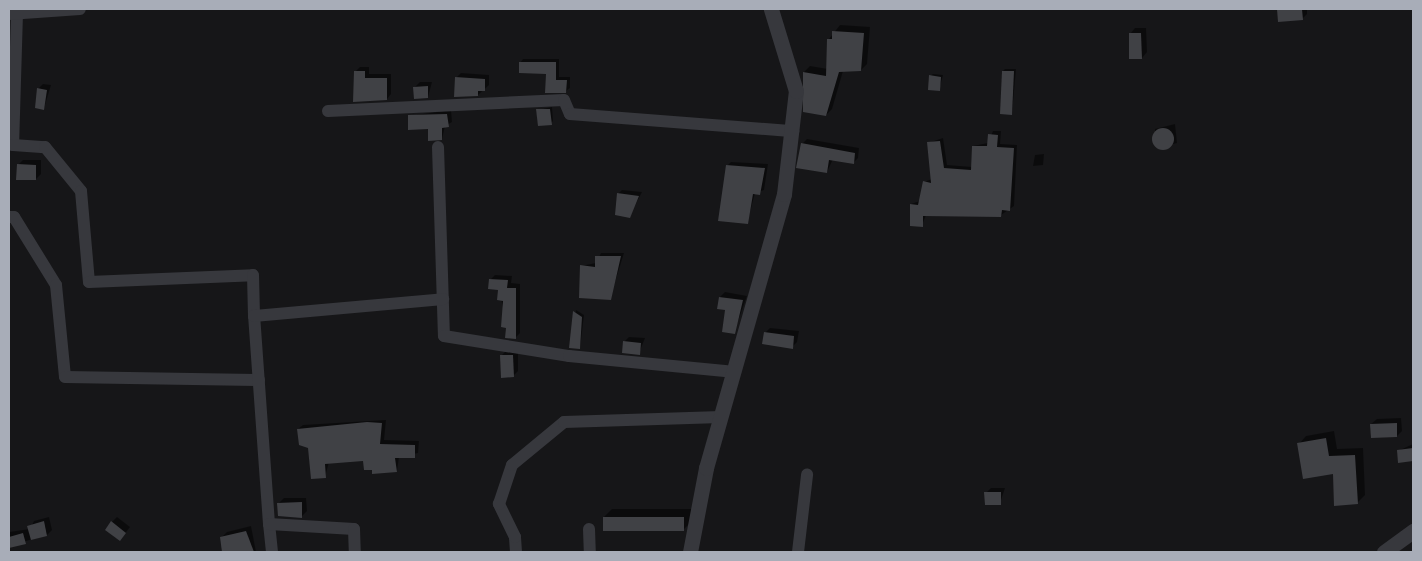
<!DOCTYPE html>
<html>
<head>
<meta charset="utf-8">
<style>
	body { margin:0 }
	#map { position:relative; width:1422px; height:561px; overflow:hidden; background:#161618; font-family:Barlow,sans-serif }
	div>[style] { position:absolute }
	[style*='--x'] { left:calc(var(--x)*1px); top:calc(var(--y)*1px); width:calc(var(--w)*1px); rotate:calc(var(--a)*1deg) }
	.shadow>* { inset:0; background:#0007 }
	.building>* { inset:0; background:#404145 }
	.round { border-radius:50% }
	.minor>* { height:12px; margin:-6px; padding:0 6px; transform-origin:6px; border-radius:6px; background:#37383d }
	.tertiary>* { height:15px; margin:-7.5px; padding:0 7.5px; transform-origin:7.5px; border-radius:7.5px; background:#37383d }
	span { translate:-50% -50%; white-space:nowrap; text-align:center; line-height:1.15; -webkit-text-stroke:5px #111113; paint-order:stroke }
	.frame { position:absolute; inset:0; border:10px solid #a8adb8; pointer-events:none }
</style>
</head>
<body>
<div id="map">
	<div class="shadow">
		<div style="clip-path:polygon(1278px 9px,1307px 9px,1307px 14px,1302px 19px,1279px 20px)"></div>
		<div style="clip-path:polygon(840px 25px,870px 27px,867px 64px,861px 70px,843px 71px,832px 109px,826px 115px,804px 111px,804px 72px,810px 66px,828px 69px,829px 39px)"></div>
		<div style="clip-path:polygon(1135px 28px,1146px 28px,1147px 52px,1142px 58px,1130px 34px)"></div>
		<div style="clip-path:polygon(523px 59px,559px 59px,559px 77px,570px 77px,570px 88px,566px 91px,547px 73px,520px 63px)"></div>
		<div style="clip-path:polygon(360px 67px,369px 67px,369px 74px,391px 74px,391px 94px,387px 99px,356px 71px)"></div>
		<div style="clip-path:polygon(1005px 69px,1016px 69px,1012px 113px,1003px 71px)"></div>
		<div style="clip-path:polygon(461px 73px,489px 75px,489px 85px,478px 95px,456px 78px)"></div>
		<div style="clip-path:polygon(933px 74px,943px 75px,939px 90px,930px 76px)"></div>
		<div style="clip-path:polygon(420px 82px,432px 82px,428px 97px,415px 87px)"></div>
		<div style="clip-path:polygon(43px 84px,51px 85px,44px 108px,38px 89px)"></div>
		<div style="clip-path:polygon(552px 107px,553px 121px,551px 123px,538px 110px)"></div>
		<div style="clip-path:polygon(451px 110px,452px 122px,445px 126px,442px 139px,409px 116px)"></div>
		<div style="clip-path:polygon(1175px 124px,1177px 143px,1156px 148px,1155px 129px)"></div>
		<div style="clip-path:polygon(993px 131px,1001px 131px,1000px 144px,1017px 145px,1014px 206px,1001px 215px,926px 215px,922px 225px,911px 204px,920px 201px,924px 182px,932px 179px,928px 143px,943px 138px,947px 165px,972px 167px,973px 146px,988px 143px)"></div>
		<div style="clip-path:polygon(807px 139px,859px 148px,858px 158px,853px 163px,833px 159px,827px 172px,802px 144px)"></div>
		<div style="clip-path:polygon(1044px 154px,1043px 165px,1033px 166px,1035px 155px)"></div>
		<div style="clip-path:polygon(23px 160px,41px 160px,41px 174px,36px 179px,18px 165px)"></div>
		<div style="clip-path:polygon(731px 162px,768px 164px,764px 190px,755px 193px,747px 223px,727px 166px)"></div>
		<div style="clip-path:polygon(622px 190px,642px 192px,629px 217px,618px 194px)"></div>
		<div style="clip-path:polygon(601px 253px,624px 253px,610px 298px,581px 266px,596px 263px)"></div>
		<div style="clip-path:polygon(495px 275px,512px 276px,511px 283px,520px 284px,520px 333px,515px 338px,507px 327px,499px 289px,490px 280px)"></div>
		<div style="clip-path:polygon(725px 292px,747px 296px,734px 332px,720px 297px)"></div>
		<div style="clip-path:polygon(576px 310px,584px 315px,580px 348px,570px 347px)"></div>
		<div style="clip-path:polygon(770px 328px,799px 331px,797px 342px,792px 347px,765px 333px)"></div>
		<div style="clip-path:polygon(629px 337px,645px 338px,639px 353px,624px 342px)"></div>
		<div style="clip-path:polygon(506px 351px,518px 351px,518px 371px,513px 376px,501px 356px)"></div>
		<div style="clip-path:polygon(1401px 418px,1402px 431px,1397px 436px,1371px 424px,1377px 419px)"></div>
		<div style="clip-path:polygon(386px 420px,384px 440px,419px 441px,418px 453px,399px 457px,397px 471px,373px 468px,364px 459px,329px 462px,325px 477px,298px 429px,303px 425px)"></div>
		<div style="clip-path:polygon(1334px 431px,1337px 449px,1363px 448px,1365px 495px,1357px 503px,1334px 472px,1299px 444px,1306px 436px)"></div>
		<div style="clip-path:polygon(1413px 444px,1413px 460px,1400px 462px,1398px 451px)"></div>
		<div style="clip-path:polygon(991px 488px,1005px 488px,1000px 503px,986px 493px)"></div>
		<div style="clip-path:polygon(284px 498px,306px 498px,307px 511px,301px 517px,279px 503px)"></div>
		<div style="clip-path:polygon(612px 509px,691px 509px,691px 522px,683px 530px,604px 517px)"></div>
		<div style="clip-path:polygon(49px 517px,52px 530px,47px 535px,9px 546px,9px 532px,30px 529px,34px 521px)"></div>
		<div style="clip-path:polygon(117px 517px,130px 527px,120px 540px,112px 522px)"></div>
		<div style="clip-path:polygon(251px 526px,256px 552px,223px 552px,222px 537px,227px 532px)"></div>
	</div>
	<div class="building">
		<div style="clip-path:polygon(1277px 9px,1302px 9px,1303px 20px,1278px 22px)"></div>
		<div style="clip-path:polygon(832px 31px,864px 33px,861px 71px,839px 72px,826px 116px,803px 112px,803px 72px,826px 76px,827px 39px,832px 39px)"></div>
		<div style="clip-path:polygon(1129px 33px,1141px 33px,1142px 59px,1129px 59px)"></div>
		<div style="clip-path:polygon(519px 62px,556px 62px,556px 80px,567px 80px,566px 93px,545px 93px,546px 74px,519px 73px)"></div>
		<div style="clip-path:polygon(354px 71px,365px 71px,365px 78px,387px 78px,387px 100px,353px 102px)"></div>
		<div style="clip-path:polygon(1002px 71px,1014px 71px,1012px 115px,1000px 114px)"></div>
		<div style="clip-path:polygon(929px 75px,941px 77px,940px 91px,928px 90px)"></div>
		<div style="clip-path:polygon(455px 77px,485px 79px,485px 91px,478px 91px,478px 96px,454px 97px)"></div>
		<div style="clip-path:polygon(428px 86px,428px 98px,414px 99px,413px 87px)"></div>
		<div style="clip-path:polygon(37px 88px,47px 90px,44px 110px,35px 108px)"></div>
		<div style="clip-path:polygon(536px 109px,550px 109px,552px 125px,538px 126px)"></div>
		<div style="clip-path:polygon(447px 114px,449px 127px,442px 128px,442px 140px,428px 141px,428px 129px,408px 130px,408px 115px)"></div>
		<div class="round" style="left:1152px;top:128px;width:22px;height:22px"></div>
		<div style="clip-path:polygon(988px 134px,998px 135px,997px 147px,1014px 148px,1010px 211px,1002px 210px,1001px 217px,923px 216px,923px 227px,910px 226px,910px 204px,918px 205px,923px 181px,931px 183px,927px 142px,940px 141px,944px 168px,971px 170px,972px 146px,987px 146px)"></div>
		<div style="clip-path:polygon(801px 143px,855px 153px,854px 164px,829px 160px,827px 173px,796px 168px)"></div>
		<div style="clip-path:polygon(17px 164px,36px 165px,36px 180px,16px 180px)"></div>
		<div style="clip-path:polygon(726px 165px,765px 168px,760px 195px,753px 194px,748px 224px,718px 221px)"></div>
		<div style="clip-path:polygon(617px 193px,639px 196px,630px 218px,615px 215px)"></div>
		<div style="clip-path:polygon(595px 256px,621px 256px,611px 300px,579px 298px,580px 265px,595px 267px)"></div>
		<div style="clip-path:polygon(489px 279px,508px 280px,507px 288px,516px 288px,516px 339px,505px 338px,506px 328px,501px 327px,503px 301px,497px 300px,498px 290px,488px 289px)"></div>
		<div style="clip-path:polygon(719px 297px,743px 300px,735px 334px,722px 332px,725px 310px,717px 309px)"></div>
		<div style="clip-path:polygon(573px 311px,582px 317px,580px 349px,569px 348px)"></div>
		<div style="clip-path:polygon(764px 332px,794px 336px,793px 349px,762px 344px)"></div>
		<div style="clip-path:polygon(623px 341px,641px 343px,640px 355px,622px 353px)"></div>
		<div style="clip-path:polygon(500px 355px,513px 355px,514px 377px,501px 378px)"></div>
		<div style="clip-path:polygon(367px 422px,382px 423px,380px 444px,415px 445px,415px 458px,395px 458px,397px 472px,372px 474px,372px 470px,364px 470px,363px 461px,325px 464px,326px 478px,311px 479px,308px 448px,299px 445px,297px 429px)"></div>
		<div style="clip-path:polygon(1397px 423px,1397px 437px,1371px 438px,1370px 424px)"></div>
		<div style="clip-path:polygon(1326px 438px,1329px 456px,1355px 455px,1358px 504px,1334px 506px,1333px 474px,1303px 479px,1297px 443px)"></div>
		<div style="clip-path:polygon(1413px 448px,1413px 461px,1398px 463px,1397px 450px)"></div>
		<div style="clip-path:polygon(984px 492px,1001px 492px,1001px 505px,985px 505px)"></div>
		<div style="clip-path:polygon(302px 502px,302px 518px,278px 516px,277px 503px)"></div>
		<div style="clip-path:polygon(603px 517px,684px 517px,684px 531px,603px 531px)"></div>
		<div style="clip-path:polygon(44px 521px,47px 536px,31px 540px,27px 526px)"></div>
		<div style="clip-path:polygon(111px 521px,126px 533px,120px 541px,105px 530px)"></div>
		<div style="clip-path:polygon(246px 531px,254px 552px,222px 552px,220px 537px)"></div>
		<div style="clip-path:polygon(23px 533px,26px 544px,9px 548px,9px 537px)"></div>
	</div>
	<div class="minor">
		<div style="--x:17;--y:13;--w:132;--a:91.7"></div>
		<div style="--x:13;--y:145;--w:32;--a:4"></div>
		<div style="--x:45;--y:147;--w:57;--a:50.7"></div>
		<div style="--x:81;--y:191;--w:91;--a:85"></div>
		<div style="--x:89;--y:282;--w:164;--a:-2.4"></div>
		<div style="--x:253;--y:275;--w:41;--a:88.6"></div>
		<div style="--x:9;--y:14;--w:71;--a:-4"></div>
		<div style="--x:328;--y:111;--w:236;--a:-2.7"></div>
		<div style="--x:564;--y:100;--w:15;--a:67"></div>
		<div style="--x:570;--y:114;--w:224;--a:4.4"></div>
		<div style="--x:438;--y:147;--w:189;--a:88.2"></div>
		<div style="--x:444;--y:336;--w:127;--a:9.1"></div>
		<div style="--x:569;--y:356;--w:167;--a:5.5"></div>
		<div style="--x:9;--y:217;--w:5;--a:0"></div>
		<div style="--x:14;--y:217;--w:80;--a:58.3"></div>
		<div style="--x:56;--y:285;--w:92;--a:84.4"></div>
		<div style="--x:65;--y:377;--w:194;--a:0.9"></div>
		<div style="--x:269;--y:524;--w:209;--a:-94.1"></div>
		<div style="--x:254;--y:316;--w:190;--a:-5.1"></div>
		<div style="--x:589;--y:529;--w:23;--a:88"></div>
		<div style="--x:272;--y:552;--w:28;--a:-96"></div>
		<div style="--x:269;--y:524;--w:85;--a:3.4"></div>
		<div style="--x:354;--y:529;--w:23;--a:88"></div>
		<div style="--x:516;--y:552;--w:15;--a:-94"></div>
		<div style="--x:515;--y:537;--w:37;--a:-116"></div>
		<div style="--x:499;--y:504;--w:41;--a:-71.6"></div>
		<div style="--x:512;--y:465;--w:67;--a:-39.6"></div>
		<div style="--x:564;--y:422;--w:157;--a:-1.8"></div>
		<div style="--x:798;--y:552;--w:78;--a:-83.3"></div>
	</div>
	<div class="tertiary">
		<div style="--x:690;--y:552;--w:86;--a:-79.2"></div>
		<div style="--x:706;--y:468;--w:285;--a:-74.1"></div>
		<div style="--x:784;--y:194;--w:104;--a:-83.4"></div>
		<div style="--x:796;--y:91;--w:86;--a:-107"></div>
		<div style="--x:1384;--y:552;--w:36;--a:-36"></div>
	</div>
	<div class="frame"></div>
</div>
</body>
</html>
